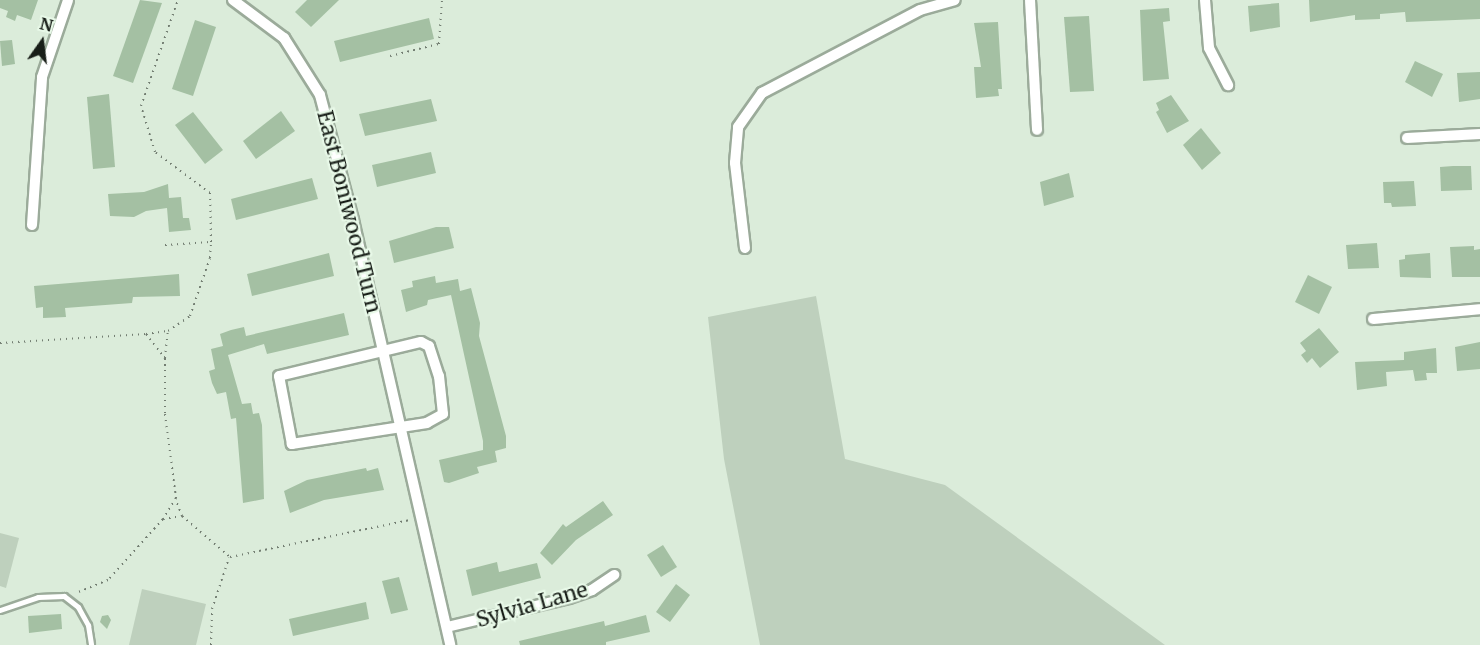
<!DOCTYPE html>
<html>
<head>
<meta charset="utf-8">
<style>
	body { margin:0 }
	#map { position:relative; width:1480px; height:645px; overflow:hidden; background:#dbecda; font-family:Merriweather,serif }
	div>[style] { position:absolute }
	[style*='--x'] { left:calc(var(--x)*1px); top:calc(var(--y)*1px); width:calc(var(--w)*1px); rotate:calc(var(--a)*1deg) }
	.green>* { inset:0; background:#bed0bd }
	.building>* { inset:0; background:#a4c0a3 }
	.path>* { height:2px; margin-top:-1px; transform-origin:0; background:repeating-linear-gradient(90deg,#727d71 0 1.5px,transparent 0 6px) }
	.roads { filter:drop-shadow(2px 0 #9bab9a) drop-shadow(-2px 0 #9bab9a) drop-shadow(0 2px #9bab9a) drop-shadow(0 -2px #9bab9a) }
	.service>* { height:5px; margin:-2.5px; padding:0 2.5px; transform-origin:2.5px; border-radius:2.5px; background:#fff }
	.minor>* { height:10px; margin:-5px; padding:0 5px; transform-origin:5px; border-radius:5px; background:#fff }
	span { translate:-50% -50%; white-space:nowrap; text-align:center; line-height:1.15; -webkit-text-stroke:4.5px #e8f9e8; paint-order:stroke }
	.street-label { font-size:21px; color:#181e18 }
	.north { position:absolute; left:12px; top:12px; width:60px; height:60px; -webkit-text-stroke:4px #e8f9e8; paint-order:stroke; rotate:14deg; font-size:16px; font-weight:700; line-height:24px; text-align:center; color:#181e18 }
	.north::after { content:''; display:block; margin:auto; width:21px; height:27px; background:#181e18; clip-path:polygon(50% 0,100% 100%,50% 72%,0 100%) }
</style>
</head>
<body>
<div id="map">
	<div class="green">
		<div style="clip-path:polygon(816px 296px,845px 459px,945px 485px,1165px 645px,760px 645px,724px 459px,708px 317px)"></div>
		<div style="clip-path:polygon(0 533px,19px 538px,6px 588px,0 586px)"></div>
		<div style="clip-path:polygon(142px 589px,206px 604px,196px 645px,129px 645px)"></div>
	</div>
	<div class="building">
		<div style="clip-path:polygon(0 0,38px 0,31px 20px,17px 15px,15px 21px,6px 17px,8px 11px,0 8px)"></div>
		<div style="clip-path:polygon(140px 0,162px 3px,133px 83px,113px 76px)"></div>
		<div style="clip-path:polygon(307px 0,339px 0,311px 27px,295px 12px)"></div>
		<div style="clip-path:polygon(1309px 0,1480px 0,1480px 19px,1406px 22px,1405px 12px,1380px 14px,1380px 19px,1355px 20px,1355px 15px,1310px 22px)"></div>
		<div style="clip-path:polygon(1279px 3px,1280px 27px,1250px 32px,1248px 6px)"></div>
		<div style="clip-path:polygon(1169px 8px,1170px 21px,1163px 22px,1169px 79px,1143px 81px,1140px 10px)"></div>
		<div style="clip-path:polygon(1089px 16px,1094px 91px,1070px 92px,1064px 17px)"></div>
		<div style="clip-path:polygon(429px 18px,434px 39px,340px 62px,334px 41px)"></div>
		<div style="clip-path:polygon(195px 20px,216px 27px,193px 96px,172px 89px)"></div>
		<div style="clip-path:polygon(998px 22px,1002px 89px,998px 89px,999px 96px,976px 98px,974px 67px,981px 67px,974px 23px)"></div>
		<div style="clip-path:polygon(12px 40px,15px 64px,2px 66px,0 41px)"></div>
		<div style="clip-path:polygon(1415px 61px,1443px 74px,1432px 97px,1405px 82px)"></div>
		<div style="clip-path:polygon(1480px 72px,1480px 99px,1459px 102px,1457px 73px)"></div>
		<div style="clip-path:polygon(109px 94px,115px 167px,93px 169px,87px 97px)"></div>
		<div style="clip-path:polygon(1171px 95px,1189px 121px,1167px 133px,1156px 112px,1159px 110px,1156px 103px)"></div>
		<div style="clip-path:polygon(431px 99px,437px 121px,365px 136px,359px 114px)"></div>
		<div style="clip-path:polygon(281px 111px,295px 131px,256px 159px,243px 141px)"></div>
		<div style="clip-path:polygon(193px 112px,223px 150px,205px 164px,175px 125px)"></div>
		<div style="clip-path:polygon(1201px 128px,1221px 153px,1202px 170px,1183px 145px)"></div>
		<div style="clip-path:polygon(431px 152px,436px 173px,377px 187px,372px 165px)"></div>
		<div style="clip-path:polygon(1453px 166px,1471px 166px,1472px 190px,1441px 191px,1440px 167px)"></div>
		<div style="clip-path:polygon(1069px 173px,1074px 197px,1044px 206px,1040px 182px)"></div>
		<div style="clip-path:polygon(312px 178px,318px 199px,236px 220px,231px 199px)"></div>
		<div style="clip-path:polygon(1414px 181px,1416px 206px,1392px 207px,1391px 203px,1384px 203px,1383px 182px)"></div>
		<div style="clip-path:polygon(168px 184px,169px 198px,181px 197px,183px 218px,189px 218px,191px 230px,169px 232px,167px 208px,146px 211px,134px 217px,110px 216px,108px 194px,144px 192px)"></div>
		<div style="clip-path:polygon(436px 227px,449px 227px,454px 248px,394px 263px,389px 241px)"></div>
		<div style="clip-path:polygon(1377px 243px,1379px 268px,1348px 269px,1346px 245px)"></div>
		<div style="clip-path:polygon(1474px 246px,1474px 250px,1480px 249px,1480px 277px,1452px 277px,1450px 247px)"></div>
		<div style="clip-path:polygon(329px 253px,334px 276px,252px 296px,247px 274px)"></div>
		<div style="clip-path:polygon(1430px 253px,1431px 278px,1400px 277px,1399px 260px,1405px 259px,1405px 255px)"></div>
		<div style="clip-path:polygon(179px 274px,180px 296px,133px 297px,132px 303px,65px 308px,66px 317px,43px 318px,43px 307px,36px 308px,34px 286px)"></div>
		<div style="clip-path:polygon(1308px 275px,1332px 287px,1319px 314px,1295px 302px)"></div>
		<div style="clip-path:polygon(435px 276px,436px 283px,458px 279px,460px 291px,471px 288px,480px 323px,479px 336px,506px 436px,506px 448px,495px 451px,497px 462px,477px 467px,479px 473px,449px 483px,444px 482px,439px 460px,483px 450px,483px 441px,451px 295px,428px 300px,427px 305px,406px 312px,401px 290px,413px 287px,412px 281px)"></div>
		<div style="clip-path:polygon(344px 313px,349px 335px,267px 354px,264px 344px,228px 355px,242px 404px,251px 403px,253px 414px,259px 413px,262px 425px,264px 499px,243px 503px,236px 418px,231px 419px,226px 392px,217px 394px,212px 383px,209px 371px,215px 369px,211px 349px,223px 346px,220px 334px,231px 330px,244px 327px,246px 336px)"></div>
		<div style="clip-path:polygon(1319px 328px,1339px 352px,1320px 368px,1312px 358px,1307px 363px,1301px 355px,1306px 351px,1300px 343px)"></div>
		<div style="clip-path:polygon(1480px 342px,1480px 369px,1457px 371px,1455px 347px)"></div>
		<div style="clip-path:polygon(1436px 348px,1437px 373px,1426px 373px,1427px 380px,1415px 381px,1413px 370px,1386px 372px,1387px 386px,1357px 390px,1355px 362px,1404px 360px,1404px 352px)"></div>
		<div style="clip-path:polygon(366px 468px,367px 471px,378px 468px,384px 490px,324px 500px,290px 513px,284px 491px,307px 480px)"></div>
		<div style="clip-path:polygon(603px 501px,613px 515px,576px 540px,552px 565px,540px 553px,563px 524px,566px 527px)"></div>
		<div style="clip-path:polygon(663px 545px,677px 567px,661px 577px,647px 555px)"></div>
		<div style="clip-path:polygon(497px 562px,499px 572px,537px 563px,541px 578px,472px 596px,466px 570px)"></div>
		<div style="clip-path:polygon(399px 577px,408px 610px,391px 614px,382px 581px)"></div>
		<div style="clip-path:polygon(676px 584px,690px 595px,670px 622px,656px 612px)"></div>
		<div style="clip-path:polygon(366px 602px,369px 619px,293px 636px,289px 619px)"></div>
		<div style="clip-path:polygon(61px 614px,62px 629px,29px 633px,28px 616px)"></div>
		<div style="clip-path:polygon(108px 615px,111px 620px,107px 629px,100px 622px,102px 616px)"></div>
		<div style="clip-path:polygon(646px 615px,650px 632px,606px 642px,606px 645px,520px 645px,519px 641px,604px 621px,605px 626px)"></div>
	</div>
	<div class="path">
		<div style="--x:390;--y:56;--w:50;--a:-13.8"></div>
		<div style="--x:439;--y:44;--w:44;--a:-86.1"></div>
		<div style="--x:165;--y:245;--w:45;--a:-3.8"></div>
		<div style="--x:146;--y:334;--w:21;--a:-8"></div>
		<div style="--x:0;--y:343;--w:146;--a:-3.5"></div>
		<div style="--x:146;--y:334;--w:31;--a:52"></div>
		<div style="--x:165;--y:358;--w:56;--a:90"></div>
		<div style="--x:165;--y:414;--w:85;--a:82.5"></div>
		<div style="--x:176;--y:498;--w:25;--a:122"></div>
		<div style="--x:163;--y:519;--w:82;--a:132"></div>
		<div style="--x:108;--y:580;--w:35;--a:158"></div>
		<div style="--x:165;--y:358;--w:27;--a:-84"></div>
		<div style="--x:168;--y:331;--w:27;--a:-34"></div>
		<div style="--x:190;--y:316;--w:61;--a:-71"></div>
		<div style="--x:210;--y:258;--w:16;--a:-86"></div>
		<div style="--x:211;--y:242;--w:49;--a:-91.2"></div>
		<div style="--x:210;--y:193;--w:69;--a:-143.3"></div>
		<div style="--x:155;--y:152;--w:48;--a:-106.9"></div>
		<div style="--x:141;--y:106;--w:112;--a:-70.8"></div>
		<div style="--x:182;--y:516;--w:63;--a:40.5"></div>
		<div style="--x:230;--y:557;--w:185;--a:-11.6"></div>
		<div style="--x:163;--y:519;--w:19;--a:-9"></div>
		<div style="--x:182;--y:516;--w:17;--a:-111"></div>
		<div style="--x:211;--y:645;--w:36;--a:-88"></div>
		<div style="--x:212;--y:609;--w:54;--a:-71.6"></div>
	</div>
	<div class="roads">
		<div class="service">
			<div style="--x:0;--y:610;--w:40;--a:-18.9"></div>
			<div style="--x:38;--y:597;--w:26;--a:-2"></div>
			<div style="--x:64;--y:596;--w:18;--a:38"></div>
			<div style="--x:78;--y:607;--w:21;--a:61"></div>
			<div style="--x:88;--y:625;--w:20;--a:81"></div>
		</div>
		<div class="minor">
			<div style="--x:233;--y:0;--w:64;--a:36.7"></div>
			<div style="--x:284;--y:38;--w:67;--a:57.7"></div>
			<div style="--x:320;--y:95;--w:129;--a:75.2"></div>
			<div style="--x:353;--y:220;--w:436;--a:77.1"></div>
			<div style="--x:1030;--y:0;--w:130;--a:86.9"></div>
			<div style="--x:1205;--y:0;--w:48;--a:85.2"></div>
			<div style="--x:1209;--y:48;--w:42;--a:62.8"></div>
			<div style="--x:1407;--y:138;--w:73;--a:-3.1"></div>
			<div style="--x:32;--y:225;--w:148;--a:-86.1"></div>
			<div style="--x:42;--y:77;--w:81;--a:-71.3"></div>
			<div style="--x:745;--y:248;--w:86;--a:-96.7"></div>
			<div style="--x:735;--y:163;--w:36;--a:-85"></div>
			<div style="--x:738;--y:127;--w:42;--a:-54.8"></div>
			<div style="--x:762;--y:93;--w:178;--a:-27.7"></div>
			<div style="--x:920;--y:10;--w:36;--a:-16"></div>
			<div style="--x:1373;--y:319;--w:107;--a:-5.3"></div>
			<div style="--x:421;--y:342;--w:9;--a:27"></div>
			<div style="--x:429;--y:346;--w:32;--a:72"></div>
			<div style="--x:439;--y:376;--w:38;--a:84"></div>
			<div style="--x:443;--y:414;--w:18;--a:151"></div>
			<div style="--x:427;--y:423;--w:137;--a:171.2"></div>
			<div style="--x:292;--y:444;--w:69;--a:-100.8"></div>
			<div style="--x:279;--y:376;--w:146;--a:-13.5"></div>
			<div style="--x:447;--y:627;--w:125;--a:-13.4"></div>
			<div style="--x:569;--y:598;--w:24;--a:-19"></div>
			<div style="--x:592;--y:590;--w:27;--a:-34"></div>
		</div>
	</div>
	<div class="street-label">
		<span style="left:349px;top:212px;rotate:76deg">East Boniwood Turn</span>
		<span style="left:532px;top:605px;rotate:-16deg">Sylvia Lane</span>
	</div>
	<div class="north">N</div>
</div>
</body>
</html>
